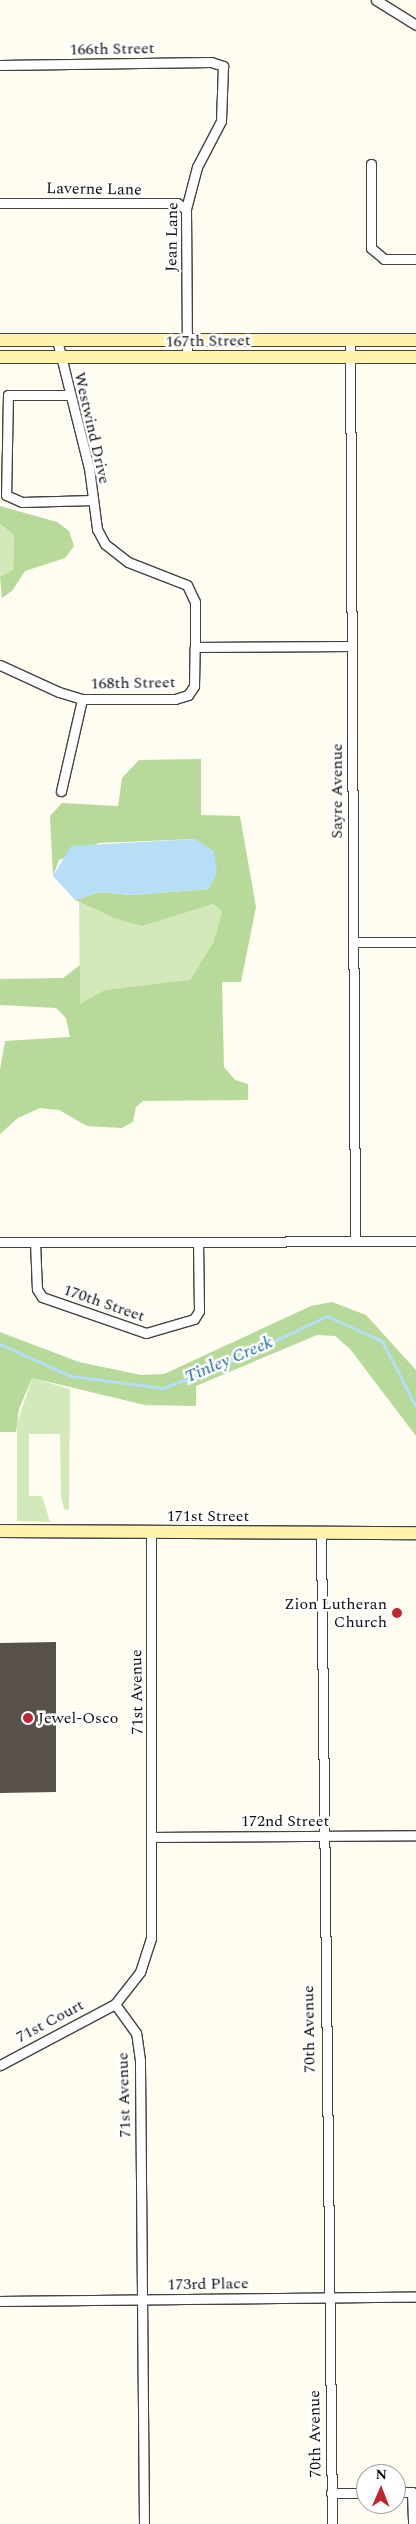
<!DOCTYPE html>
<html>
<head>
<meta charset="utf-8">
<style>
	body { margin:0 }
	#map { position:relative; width:416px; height:2524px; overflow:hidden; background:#fffcf1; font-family:Spectral,serif }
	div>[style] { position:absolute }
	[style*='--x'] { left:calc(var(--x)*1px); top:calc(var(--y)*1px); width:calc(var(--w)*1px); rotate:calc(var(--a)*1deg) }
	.green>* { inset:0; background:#d3e9ba }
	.forest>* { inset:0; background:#b7da9a }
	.water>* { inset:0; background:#b6def6 }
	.stream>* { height:3px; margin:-1.5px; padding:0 1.5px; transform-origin:1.5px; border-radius:1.5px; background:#b6def6 }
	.building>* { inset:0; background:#57504b }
	.roads { filter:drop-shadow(1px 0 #424242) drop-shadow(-1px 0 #424242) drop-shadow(0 1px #424242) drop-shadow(0 -1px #424242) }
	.street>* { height:9px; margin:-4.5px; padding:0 4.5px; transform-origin:4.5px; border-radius:4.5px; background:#fff }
	.secondary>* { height:12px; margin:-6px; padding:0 6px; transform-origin:6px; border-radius:6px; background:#fef4ad }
	.dots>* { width:14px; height:14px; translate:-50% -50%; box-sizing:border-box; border:2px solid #fff; border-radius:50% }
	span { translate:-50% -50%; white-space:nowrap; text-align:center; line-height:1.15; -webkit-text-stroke:5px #fff; paint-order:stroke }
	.street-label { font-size:16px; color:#0f0f0f }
	.poi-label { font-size:16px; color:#0f0f0f }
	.right { translate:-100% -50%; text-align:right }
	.left { translate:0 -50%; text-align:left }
	.water-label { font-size:18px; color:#1866a0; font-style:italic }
	.north { position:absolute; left:356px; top:2464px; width:50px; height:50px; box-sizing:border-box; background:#fff; border:1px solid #9f9f9f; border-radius:50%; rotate:1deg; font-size:14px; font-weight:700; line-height:20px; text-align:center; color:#0f0f0f }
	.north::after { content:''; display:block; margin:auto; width:18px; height:22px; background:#be2730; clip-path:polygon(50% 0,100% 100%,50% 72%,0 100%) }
</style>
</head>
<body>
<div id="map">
	<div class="green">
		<div style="clip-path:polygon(0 524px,14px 535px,13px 570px,4px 577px,0 577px)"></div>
		<div style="clip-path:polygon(79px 902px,114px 918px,187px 911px,213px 904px,222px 911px,214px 941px,190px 980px,149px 986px,80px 1004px)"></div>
		<div style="clip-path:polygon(32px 1378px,70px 1389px,69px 1510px,64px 1509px,61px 1497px,60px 1434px,29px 1434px,29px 1496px,42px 1496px,50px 1522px,17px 1521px,17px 1424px)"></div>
	</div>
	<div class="forest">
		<div style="clip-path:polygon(0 506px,57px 522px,69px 531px,74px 546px,65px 558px,25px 571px,12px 591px,2px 598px,0 577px,13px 570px,14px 535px,0 524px)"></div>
		<div style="clip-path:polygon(201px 759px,201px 815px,240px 816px,256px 907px,241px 982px,222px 982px,224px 1067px,235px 1080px,248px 1084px,248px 1100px,143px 1101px,136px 1107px,133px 1122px,122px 1128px,87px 1126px,59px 1110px,40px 1108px,18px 1118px,0 1134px,0 1070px,5px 1041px,70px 1037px,66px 1018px,56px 1008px,0 1005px,0 979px,63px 978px,80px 965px,80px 1004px,105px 990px,190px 980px,214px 941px,222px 911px,213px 904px,142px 926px,114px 918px,75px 900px,100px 892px,131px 895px,209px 889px,195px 839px,99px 843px,59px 860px,53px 876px,50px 816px,62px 803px,118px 806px,122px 778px,139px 760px)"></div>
		<div style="clip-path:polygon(332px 1302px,366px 1315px,416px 1370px,416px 1436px,350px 1349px,335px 1336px,317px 1335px,196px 1386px,196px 1406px,145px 1405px,32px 1378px,19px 1409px,16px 1432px,0 1432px,0 1332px,79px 1362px,141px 1375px,164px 1374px,311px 1306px)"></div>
	</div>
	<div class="water">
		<div style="clip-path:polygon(195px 839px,214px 851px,217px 873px,209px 889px,131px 895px,100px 892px,75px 900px,53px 876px,71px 846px)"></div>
	</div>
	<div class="stream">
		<div style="--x:0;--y:1344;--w:78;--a:24.3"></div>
		<div style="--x:71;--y:1376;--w:93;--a:7.4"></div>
		<div style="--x:163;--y:1388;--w:60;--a:-20.6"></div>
		<div style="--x:219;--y:1367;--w:119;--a:-25.3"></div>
		<div style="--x:327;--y:1316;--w:60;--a:24.4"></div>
		<div style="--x:382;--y:1341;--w:74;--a:62.7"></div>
	</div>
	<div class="building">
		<div style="clip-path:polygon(56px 1642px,56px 1792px,0 1793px,0 1643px)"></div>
	</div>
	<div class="roads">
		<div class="street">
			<div style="--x:376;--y:0;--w:47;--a:32"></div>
			<div style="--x:0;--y:65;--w:211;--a:-0.8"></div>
			<div style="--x:211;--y:62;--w:13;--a:18"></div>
			<div style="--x:223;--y:66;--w:55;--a:92.1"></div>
			<div style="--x:221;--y:121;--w:52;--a:117.6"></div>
			<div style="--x:197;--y:167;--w:43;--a:104.7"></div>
			<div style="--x:186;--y:209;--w:148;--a:89.6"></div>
			<div style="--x:371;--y:164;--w:84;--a:90"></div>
			<div style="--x:371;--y:248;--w:17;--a:40"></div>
			<div style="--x:384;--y:259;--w:32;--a:0"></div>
			<div style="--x:0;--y:203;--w:177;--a:0"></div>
			<div style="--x:177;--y:203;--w:11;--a:34"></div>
			<div style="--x:57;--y:340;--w:132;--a:76"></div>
			<div style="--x:89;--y:468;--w:62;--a:82.5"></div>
			<div style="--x:97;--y:529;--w:17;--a:62"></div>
			<div style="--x:105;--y:544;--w:29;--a:38"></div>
			<div style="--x:128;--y:562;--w:63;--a:21.3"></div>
			<div style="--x:187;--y:585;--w:19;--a:65"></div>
			<div style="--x:195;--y:602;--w:45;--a:90"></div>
			<div style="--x:350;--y:341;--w:900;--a:89.68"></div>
			<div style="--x:68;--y:395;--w:60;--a:180"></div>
			<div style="--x:8;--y:395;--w:100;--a:91.1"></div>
			<div style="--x:6;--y:495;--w:17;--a:24"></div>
			<div style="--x:22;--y:502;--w:71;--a:-1.6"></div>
			<div style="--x:0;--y:665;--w:65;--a:24.6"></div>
			<div style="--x:59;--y:692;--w:24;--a:17"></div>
			<div style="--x:82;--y:699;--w:93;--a:0"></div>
			<div style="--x:175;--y:699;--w:14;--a:-17"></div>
			<div style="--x:188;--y:695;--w:11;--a:-56"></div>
			<div style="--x:194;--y:686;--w:39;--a:-89"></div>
			<div style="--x:195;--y:647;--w:156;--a:-0.4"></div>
			<div style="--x:61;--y:791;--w:94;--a:-77.1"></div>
			<div style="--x:353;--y:942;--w:63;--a:0"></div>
			<div style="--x:0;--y:1242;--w:416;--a:-0.1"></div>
			<div style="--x:35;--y:1242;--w:47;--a:87.6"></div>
			<div style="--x:37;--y:1289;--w:9;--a:58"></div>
			<div style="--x:42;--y:1297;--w:110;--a:19.1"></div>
			<div style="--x:146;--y:1333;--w:50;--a:-16.3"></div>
			<div style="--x:194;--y:1319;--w:9;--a:-58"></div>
			<div style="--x:199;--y:1311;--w:69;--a:-90.8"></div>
			<div style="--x:321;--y:1533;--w:991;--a:89.36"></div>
			<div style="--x:154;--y:1837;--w:262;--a:-0.4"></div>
			<div style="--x:0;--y:2065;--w:130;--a:-27.9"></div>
			<div style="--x:0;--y:2301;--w:416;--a:-0.6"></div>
			<div style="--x:396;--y:2492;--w:16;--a:0"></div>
			<div style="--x:412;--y:2492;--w:32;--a:88"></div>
			<div style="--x:331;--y:2493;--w:35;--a:0"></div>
			<div style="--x:144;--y:2524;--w:464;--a:-90.5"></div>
			<div style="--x:140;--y:2060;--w:27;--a:-98"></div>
			<div style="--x:136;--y:2033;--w:36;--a:-126"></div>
			<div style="--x:115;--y:2004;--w:41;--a:-52"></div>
			<div style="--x:140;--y:1972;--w:36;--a:-72"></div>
			<div style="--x:151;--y:1938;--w:406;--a:-90"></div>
		</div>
		<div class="secondary">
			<div style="--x:0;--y:340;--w:416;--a:0"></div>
			<div style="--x:0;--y:357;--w:416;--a:0"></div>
			<div style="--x:0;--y:1531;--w:416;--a:0.3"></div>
		</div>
	</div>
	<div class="dots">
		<div style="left:397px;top:1613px;background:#be2730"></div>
		<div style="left:28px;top:1718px;background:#be2730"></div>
	</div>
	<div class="street-label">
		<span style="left:112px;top:49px;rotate:-1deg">166th Street</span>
		<span style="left:94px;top:189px;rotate:1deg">Laverne Lane</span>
		<span style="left:172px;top:237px;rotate:-89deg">Jean Lane</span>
		<span style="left:208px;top:341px;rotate:-1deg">167th Street</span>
		<span style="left:92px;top:428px;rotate:77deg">Westwind Drive</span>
		<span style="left:133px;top:683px;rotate:-1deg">168th Street</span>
		<span style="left:337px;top:791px;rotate:-90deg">Sayre Avenue</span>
		<span style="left:104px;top:1303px;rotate:19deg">170th Street</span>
		<span style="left:208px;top:1516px">171st Street</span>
		<span style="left:137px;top:1692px;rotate:-91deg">71st Avenue</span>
		<span style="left:285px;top:1821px">172nd Street</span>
		<span style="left:50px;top:2021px;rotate:-28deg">71st Court</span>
		<span style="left:309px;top:2029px;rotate:-91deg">70th Avenue</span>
		<span style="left:124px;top:2095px;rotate:-92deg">71st Avenue</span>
		<span style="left:208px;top:2284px;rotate:-1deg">173rd Place</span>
		<span style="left:315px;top:2434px;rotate:-91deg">70th Avenue</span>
	</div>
	<div class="poi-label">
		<span class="right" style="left:387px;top:1613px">Zion Lutheran<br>Church</span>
		<span class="left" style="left:38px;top:1718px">Jewel-Osco</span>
	</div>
	<div class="water-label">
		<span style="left:229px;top:1360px;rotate:-23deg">Tinley Creek</span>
	</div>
	<div class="north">N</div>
</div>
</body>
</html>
